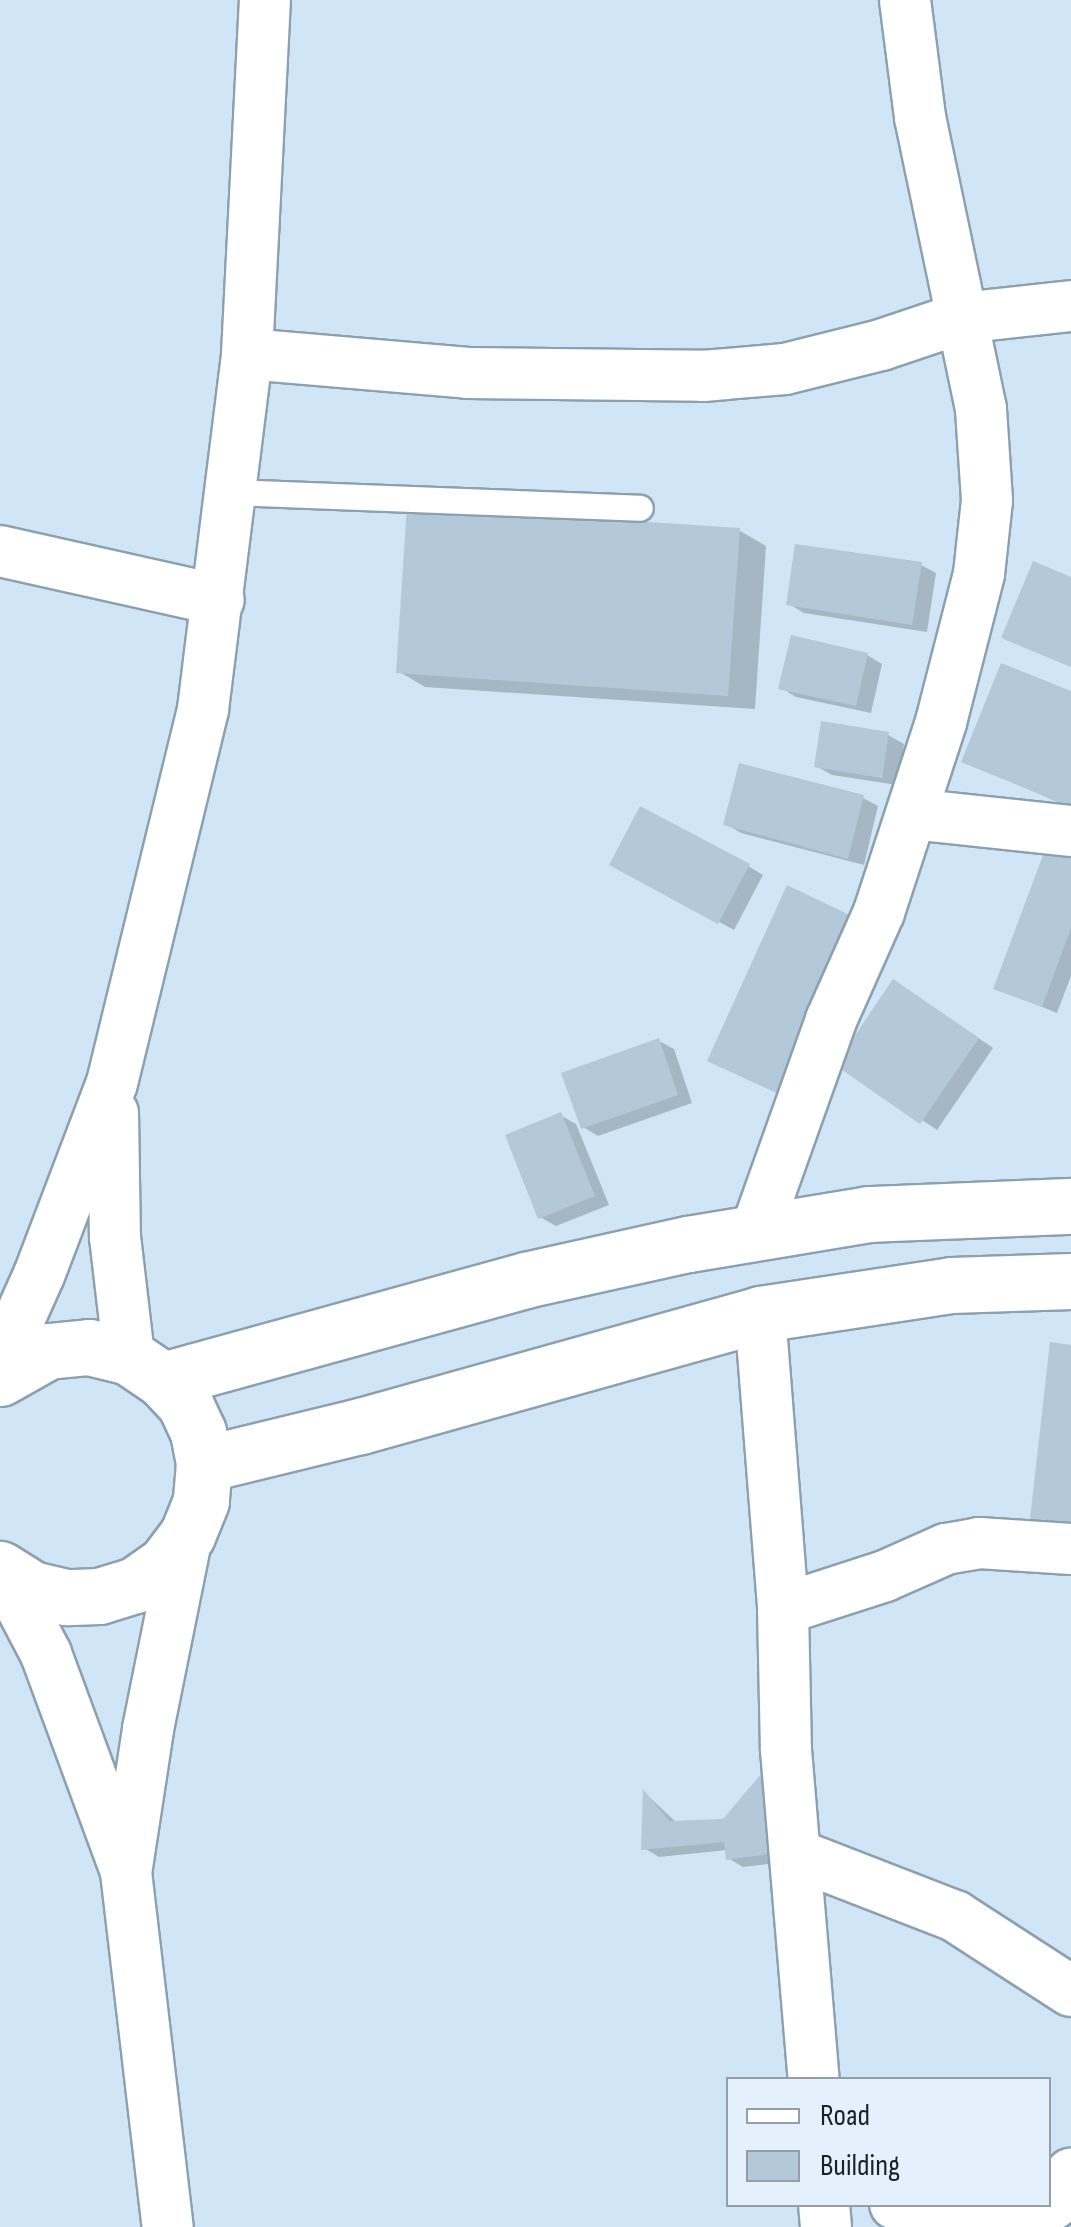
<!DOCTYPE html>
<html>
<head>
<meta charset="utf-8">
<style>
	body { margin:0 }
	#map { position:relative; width:1071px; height:2227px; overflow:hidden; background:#d0e5f6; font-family:"Sofia Sans Condensed",sans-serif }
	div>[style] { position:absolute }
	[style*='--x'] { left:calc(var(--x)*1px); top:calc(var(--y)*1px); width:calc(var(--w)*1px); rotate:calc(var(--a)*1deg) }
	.shadow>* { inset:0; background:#0003 }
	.building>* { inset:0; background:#b3c8d9 }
	.roads { filter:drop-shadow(2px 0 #8ca0b0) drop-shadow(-2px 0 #8ca0b0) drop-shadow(0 2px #8ca0b0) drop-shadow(0 -2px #8ca0b0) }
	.lane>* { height:25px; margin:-12.5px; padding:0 12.5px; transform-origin:12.5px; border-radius:12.5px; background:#fff }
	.street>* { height:50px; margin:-25px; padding:0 25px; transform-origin:25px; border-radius:25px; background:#fff }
	.secondary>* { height:55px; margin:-27.5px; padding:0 27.5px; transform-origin:27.5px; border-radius:27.5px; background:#fff }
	span { translate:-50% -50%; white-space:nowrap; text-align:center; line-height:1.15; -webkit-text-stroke:9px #e4f1fc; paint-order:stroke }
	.legend { position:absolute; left:726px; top:2077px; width:325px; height:130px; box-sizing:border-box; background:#e4f1fc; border:2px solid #939ea7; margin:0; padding:12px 18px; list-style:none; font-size:30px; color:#192127 }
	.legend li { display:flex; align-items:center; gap:20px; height:50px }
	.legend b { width:50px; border:2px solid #939ea7 }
</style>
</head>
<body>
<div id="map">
	<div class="shadow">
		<div style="clip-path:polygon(740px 531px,766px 546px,755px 709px,425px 687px,398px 671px)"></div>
		<div style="clip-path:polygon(921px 565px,936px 573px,927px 632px,804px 613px,789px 604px)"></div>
		<div style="clip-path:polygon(867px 655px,882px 664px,871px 713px,796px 697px,781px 688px)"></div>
		<div style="clip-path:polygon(1071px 693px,1071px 808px,964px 761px)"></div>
		<div style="clip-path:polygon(888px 735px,904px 744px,897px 785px,832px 775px,816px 766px)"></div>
		<div style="clip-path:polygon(863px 798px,878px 806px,864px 865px,741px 833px,726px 824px)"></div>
		<div style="clip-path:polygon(1071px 853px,1071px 976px,1057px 1013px,996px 988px)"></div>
		<div style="clip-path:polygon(612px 864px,748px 866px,763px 875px,734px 930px)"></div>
		<div style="clip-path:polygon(909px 991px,993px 1048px,937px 1130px,838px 1064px)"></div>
		<div style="clip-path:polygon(659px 1041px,674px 1049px,692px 1103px,598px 1136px,583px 1127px)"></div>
		<div style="clip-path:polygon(560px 1115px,576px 1124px,609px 1205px,556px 1226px,540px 1217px)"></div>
		<div style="clip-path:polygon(762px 1778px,776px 1786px,783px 1862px,743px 1867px,728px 1858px,727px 1850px,659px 1857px,644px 1848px,645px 1793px,677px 1823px,724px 1821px)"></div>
	</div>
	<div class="building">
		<div style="clip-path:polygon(407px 506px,740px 528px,728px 696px,396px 673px)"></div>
		<div style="clip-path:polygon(795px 544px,922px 562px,912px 625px,786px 605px)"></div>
		<div style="clip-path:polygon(1033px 561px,1071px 577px,1071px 667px,1001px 638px)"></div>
		<div style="clip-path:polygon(791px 635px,868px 653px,856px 706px,778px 689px)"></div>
		<div style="clip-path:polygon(1001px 663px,1071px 691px,1071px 807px,961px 762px)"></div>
		<div style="clip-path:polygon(821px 721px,889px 732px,882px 778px,814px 767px)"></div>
		<div style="clip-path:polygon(739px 763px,864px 795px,848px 859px,723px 825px)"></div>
		<div style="clip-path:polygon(640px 806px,750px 864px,718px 924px,609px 865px)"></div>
		<div style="clip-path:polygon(1048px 842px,1071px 850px,1071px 928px,1042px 1007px,993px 989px)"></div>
		<div style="clip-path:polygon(787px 885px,860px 920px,779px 1094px,707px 1061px)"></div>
		<div style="clip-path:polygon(893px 979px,979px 1038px,920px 1124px,835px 1065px)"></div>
		<div style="clip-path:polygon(659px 1038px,678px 1095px,581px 1129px,561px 1073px)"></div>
		<div style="clip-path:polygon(561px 1112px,595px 1196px,538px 1219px,505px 1135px)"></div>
		<div style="clip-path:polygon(1050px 1342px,1071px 1345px,1071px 1524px,1030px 1519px)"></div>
		<div style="clip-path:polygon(761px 1774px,769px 1854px,726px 1860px,724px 1842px,641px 1850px,643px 1789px,669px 1821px,723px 1819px)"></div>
	</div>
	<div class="roads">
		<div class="lane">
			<div style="--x:230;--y:492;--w:410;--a:2.2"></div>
		</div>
		<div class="street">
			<div style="--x:247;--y:354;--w:222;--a:4.9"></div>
			<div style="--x:468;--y:373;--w:235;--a:0.7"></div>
			<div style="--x:703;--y:376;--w:82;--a:-4.9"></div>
			<div style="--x:785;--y:369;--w:99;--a:-14"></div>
			<div style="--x:881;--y:345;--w:84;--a:-18.6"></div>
			<div style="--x:961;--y:318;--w:111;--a:-6.2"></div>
			<div style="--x:0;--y:551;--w:224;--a:12.6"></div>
			<div style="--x:912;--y:814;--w:160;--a:6.1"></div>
			<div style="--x:113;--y:1113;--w:124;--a:89.1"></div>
			<div style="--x:115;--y:1237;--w:121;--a:83.3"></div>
			<div style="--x:756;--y:1231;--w:224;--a:-70.4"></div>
			<div style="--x:831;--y:1020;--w:118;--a:-66"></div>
			<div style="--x:879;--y:912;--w:200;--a:-71.9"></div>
			<div style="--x:941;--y:722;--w:153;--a:-75.6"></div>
			<div style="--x:979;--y:574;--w:74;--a:-83.8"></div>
			<div style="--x:987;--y:500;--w:91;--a:-93.8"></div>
			<div style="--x:981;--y:409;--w:298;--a:-101.8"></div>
			<div style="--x:920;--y:117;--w:118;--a:-97.3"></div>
			<div style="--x:760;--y:1314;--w:296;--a:85.5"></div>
			<div style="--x:783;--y:1609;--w:141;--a:88.8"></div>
			<div style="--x:786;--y:1750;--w:331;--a:85.2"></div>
			<div style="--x:0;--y:1362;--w:95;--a:-65.9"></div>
			<div style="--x:39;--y:1275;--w:205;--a:-69.2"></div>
			<div style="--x:112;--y:1083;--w:385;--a:-76.3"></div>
			<div style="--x:203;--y:709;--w:358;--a:-82.9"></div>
			<div style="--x:247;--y:354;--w:354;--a:-87.1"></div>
			<div style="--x:3;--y:1572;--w:93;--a:62.3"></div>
			<div style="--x:46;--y:1654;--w:232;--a:69.8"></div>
			<div style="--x:126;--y:1872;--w:357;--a:83.3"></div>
			<div style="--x:783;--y:1609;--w:107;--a:-17.9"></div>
			<div style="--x:885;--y:1576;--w:67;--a:-23.9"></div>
			<div style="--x:946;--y:1549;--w:34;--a:-10"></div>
			<div style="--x:979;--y:1543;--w:92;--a:3.7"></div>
			<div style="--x:795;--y:1854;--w:172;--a:21.2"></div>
			<div style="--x:955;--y:1916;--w:138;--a:32.9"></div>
			<div style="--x:127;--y:1867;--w:140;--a:-81.3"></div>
			<div style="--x:148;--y:1729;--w:198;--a:-78.6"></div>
			<div style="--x:824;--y:2204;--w:23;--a:85"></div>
			<div style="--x:895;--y:2204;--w:111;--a:11.4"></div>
			<div style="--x:1004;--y:2226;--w:17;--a:-7"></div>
			<div style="--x:1021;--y:2224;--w:39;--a:-32"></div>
			<div style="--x:1054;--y:2203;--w:34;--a:-60"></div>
		</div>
		<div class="secondary">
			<div style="--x:0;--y:1378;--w:55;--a:-29.4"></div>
			<div style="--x:48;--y:1351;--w:41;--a:-5.6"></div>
			<div style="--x:89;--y:1347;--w:41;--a:14"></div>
			<div style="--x:129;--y:1357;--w:41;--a:34.1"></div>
			<div style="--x:163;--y:1380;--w:33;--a:47"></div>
			<div style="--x:185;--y:1404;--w:31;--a:65"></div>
			<div style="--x:198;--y:1432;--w:33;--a:79"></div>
			<div style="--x:204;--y:1464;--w:37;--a:95"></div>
			<div style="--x:201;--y:1501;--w:37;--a:112"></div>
			<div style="--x:187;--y:1535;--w:36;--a:127"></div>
			<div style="--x:165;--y:1564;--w:37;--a:145"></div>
			<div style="--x:135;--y:1585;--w:38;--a:163"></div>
			<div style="--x:99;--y:1596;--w:33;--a:178"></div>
			<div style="--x:66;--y:1597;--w:35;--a:-167"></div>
			<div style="--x:32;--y:1589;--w:38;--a:-148"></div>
			<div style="--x:163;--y:1380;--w:376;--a:-15.4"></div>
			<div style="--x:525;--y:1280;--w:167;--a:-12.5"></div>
			<div style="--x:688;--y:1244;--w:183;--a:-9.4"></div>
			<div style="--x:869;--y:1214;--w:202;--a:-2.3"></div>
			<div style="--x:204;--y:1464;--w:161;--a:-13.7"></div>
			<div style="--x:360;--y:1426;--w:415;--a:-15.6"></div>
			<div style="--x:760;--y:1314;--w:193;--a:-8.6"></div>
			<div style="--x:951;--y:1285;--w:120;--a:-1.9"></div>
		</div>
	</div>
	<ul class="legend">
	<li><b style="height:12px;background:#fff"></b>Road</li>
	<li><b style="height:28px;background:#b3c8d9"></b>Building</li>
	</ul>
</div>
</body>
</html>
